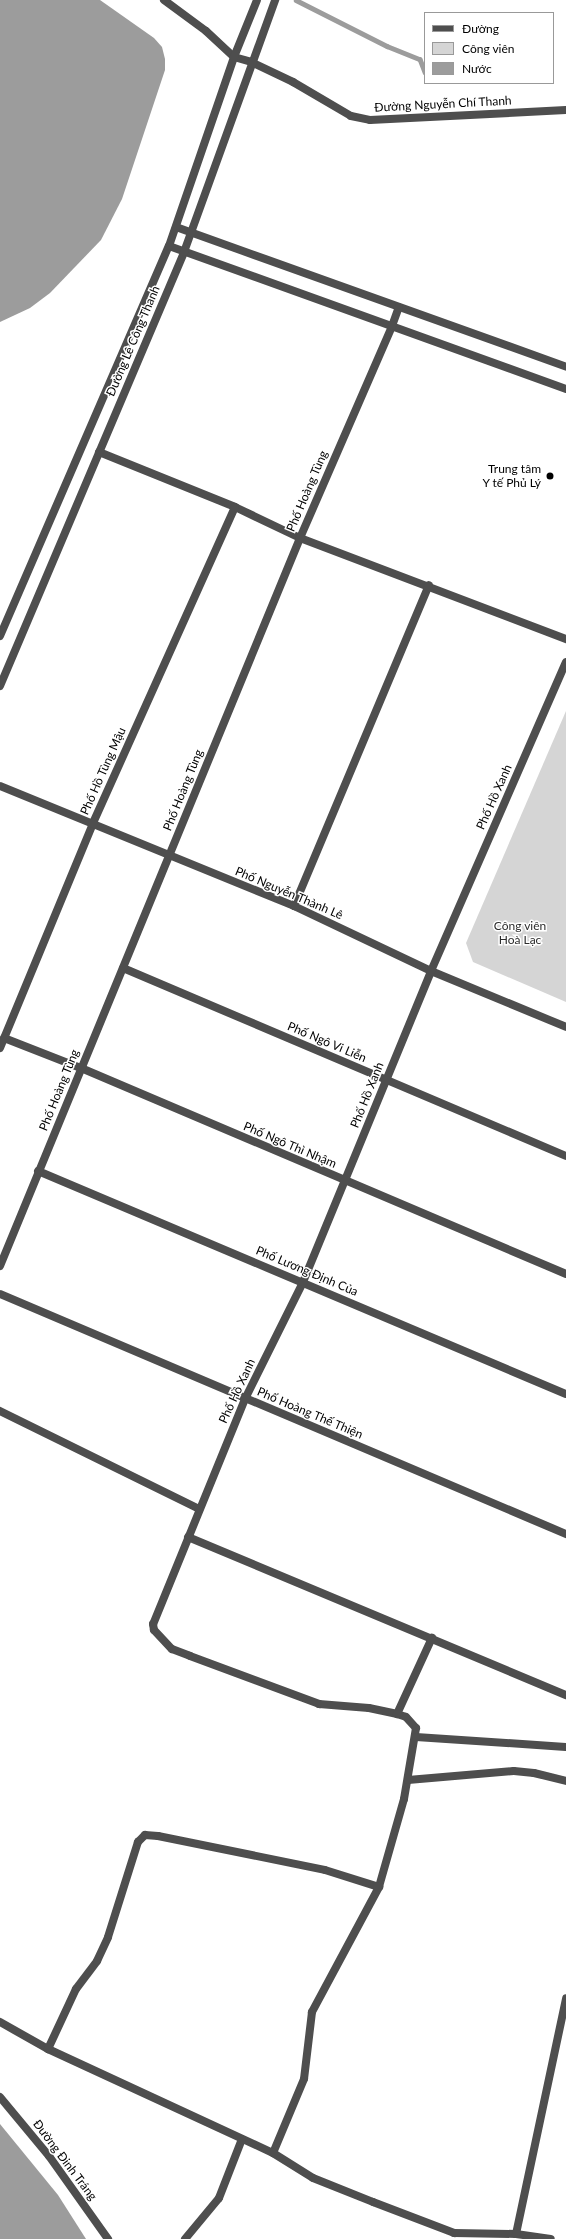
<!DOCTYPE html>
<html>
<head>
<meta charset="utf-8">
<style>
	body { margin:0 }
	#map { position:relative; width:566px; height:2239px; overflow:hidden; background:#fff; font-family:Lato,sans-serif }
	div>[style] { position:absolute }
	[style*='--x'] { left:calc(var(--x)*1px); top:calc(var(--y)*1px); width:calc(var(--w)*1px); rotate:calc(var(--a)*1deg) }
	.green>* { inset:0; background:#d5d5d5 }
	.water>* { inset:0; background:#9c9c9c }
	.stream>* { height:4.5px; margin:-2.25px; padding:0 2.25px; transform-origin:2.25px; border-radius:2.25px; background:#9c9c9c }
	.minor>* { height:8px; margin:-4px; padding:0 4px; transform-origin:4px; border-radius:4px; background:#4e4e4e }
	.tertiary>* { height:8px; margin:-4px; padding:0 4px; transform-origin:4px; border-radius:4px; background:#4e4e4e }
	.dots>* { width:11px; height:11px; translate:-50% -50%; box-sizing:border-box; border:2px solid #fff; border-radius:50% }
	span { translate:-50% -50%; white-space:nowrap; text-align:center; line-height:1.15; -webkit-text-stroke:3px #fff; paint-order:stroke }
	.street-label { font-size:12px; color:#000 }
	.poi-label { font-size:12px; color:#000 }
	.right { translate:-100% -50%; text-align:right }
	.park-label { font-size:12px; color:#2c2c2c }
	.legend { position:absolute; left:424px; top:12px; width:130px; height:72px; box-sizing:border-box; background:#fff; border:1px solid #999; margin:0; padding:5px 7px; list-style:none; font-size:12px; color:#000 }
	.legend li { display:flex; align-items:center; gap:8px; height:20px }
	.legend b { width:20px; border:1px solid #999 }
</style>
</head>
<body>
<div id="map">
	<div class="green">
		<div style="clip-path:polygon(566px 711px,566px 1002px,473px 962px,466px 943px)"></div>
	</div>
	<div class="water">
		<div style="clip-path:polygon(0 0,100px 0,154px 38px,162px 47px,165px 59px,165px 70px,122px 199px,101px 240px,50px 293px,30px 308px,0 322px)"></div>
		<div style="clip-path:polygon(0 2124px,58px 2195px,86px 2239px,0 2239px)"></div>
	</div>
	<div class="stream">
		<div style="--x:296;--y:0;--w:102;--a:26.8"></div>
		<div style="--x:387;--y:46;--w:35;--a:22"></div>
		<div style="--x:420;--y:59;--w:14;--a:69"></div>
	</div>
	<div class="minor">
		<div style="--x:99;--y:452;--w:147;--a:22"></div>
		<div style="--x:235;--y:507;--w:72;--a:25.5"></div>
		<div style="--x:300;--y:538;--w:285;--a:20.8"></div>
		<div style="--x:294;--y:906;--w:348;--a:-67.2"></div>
		<div style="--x:123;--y:968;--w:481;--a:23"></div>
		<div style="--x:4;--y:1038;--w:83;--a:21.3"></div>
		<div style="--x:81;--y:1068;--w:527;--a:23.01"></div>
		<div style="--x:0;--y:1048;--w:243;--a:-67.5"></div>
		<div style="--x:93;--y:823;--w:346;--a:-65.8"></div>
		<div style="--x:38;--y:1171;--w:573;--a:22.9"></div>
		<div style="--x:0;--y:1266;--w:787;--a:-67.6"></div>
		<div style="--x:300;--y:538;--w:231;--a:-66.5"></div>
		<div style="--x:245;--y:1399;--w:243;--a:112.2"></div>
		<div style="--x:153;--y:1624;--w:6;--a:81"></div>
		<div style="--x:154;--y:1630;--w:26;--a:47"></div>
		<div style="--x:172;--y:1649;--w:19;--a:21"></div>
		<div style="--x:190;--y:1656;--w:138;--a:20.4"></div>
		<div style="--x:319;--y:1704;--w:50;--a:4.6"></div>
		<div style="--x:369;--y:1708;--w:29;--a:12"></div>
		<div style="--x:397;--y:1714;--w:9;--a:18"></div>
		<div style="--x:406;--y:1717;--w:15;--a:48"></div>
		<div style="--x:416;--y:1728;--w:72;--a:99.6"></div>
		<div style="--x:404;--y:1799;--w:91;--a:105.9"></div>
		<div style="--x:379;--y:1887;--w:142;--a:118.2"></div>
		<div style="--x:312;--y:2012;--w:67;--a:96.8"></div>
		<div style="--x:304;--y:2079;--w:80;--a:112.7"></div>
		<div style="--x:0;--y:1411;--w:222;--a:26.2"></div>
		<div style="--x:188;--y:1537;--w:410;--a:22.7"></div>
		<div style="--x:397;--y:1714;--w:84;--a:-65.3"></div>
		<div style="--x:416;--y:1737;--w:150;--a:3.8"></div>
		<div style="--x:408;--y:1780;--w:106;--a:-4.9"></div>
		<div style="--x:514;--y:1771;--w:20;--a:6"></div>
		<div style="--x:534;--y:1773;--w:33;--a:14"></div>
		<div style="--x:0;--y:2022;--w:55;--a:29.4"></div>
		<div style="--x:48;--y:2049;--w:248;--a:24.8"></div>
		<div style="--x:273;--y:2153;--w:47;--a:32"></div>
		<div style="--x:313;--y:2178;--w:65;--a:21.8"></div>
		<div style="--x:373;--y:2202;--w:87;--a:20.9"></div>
		<div style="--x:454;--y:2233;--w:62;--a:0.9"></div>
		<div style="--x:516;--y:2234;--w:35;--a:8"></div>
		<div style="--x:48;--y:2049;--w:66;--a:-65"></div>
		<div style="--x:76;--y:1989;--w:35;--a:-53"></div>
		<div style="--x:97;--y:1961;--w:26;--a:-65"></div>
		<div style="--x:108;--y:1937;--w:100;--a:-72.5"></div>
		<div style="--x:138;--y:1842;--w:10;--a:-45"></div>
		<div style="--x:145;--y:1835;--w:13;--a:4"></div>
		<div style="--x:158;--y:1836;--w:170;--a:11.5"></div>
		<div style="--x:325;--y:1870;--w:57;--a:17.5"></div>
		<div style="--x:0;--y:2097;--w:77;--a:50.3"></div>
		<div style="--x:49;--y:2156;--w:102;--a:54.6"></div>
		<div style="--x:516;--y:2234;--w:241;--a:-78"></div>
		<div style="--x:185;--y:2239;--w:53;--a:-50.3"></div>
		<div style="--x:219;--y:2198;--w:63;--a:-68.7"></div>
	</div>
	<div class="tertiary">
		<div style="--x:164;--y:0;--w:52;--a:36.4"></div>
		<div style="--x:206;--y:31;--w:38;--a:43"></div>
		<div style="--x:234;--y:57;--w:18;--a:16"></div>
		<div style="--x:251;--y:62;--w:47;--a:25.5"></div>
		<div style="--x:293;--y:82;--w:67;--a:30.4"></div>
		<div style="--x:351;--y:116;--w:19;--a:12"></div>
		<div style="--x:370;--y:120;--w:196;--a:-2.9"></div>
		<div style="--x:176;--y:227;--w:414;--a:19.7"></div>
		<div style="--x:169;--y:246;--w:422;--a:19.8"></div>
		<div style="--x:392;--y:326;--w:20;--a:-70"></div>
		<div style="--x:0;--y:636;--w:425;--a:-66.6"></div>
		<div style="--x:169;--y:246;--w:200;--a:-71"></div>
		<div style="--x:234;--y:57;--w:61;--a:-68"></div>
		<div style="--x:0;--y:686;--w:471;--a:-67"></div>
		<div style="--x:184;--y:252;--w:268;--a:-70.1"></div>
		<div style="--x:0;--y:786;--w:318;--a:22.2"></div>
		<div style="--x:294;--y:906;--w:152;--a:25.4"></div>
		<div style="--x:431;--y:971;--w:146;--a:22.5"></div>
		<div style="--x:0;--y:1294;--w:615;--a:22.98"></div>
		<div style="--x:245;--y:1399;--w:131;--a:-63.6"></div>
		<div style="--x:303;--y:1282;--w:336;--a:-67.6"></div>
		<div style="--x:431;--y:971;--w:337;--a:-66.4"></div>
	</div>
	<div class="dots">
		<div style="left:550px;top:476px;background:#000"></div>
	</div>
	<div class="street-label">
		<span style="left:443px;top:104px;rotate:-3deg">Đường Nguyễn Chí Thanh</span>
		<span style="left:133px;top:341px;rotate:-67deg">Đường Lê Công Thanh</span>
		<span style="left:307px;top:491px;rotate:-67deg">Phố Hoàng Tùng</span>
		<span style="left:103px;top:771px;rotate:-66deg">Phố Hồ Tùng Mậu</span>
		<span style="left:183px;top:790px;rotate:-68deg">Phố Hoàng Tùng</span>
		<span style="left:494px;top:797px;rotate:-66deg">Phố Hồ Xanh</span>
		<span style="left:289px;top:893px;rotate:23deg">Phố Nguyễn Thành Lê</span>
		<span style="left:327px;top:1042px;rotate:23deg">Phố Ngô Vi Liễn</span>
		<span style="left:59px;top:1090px;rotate:-68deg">Phố Hoàng Tùng</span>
		<span style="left:367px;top:1095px;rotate:-68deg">Phố Hồ Xanh</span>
		<span style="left:290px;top:1145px;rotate:23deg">Phố Ngô Thì Nhậm</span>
		<span style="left:307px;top:1271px;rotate:23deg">Phố Lương Định Của</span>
		<span style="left:237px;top:1391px;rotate:-65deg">Phố Hồ Xanh</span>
		<span style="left:310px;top:1413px;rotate:23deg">Phố Hoàng Thế Thiện</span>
		<span style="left:65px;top:2160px;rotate:53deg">Đường Đinh Tráng</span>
	</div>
	<div class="poi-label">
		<span class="right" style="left:541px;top:476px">Trung tâm<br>Y tế Phủ Lý</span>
	</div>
	<div class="park-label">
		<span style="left:520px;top:933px">Công viên<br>Hoà Lạc</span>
	</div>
	<ul class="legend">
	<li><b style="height:5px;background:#4e4e4e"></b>Đường</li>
	<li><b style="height:11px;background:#d5d5d5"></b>Công viên</li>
	<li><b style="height:11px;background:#9c9c9c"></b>Nước</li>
	</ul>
</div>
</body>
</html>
